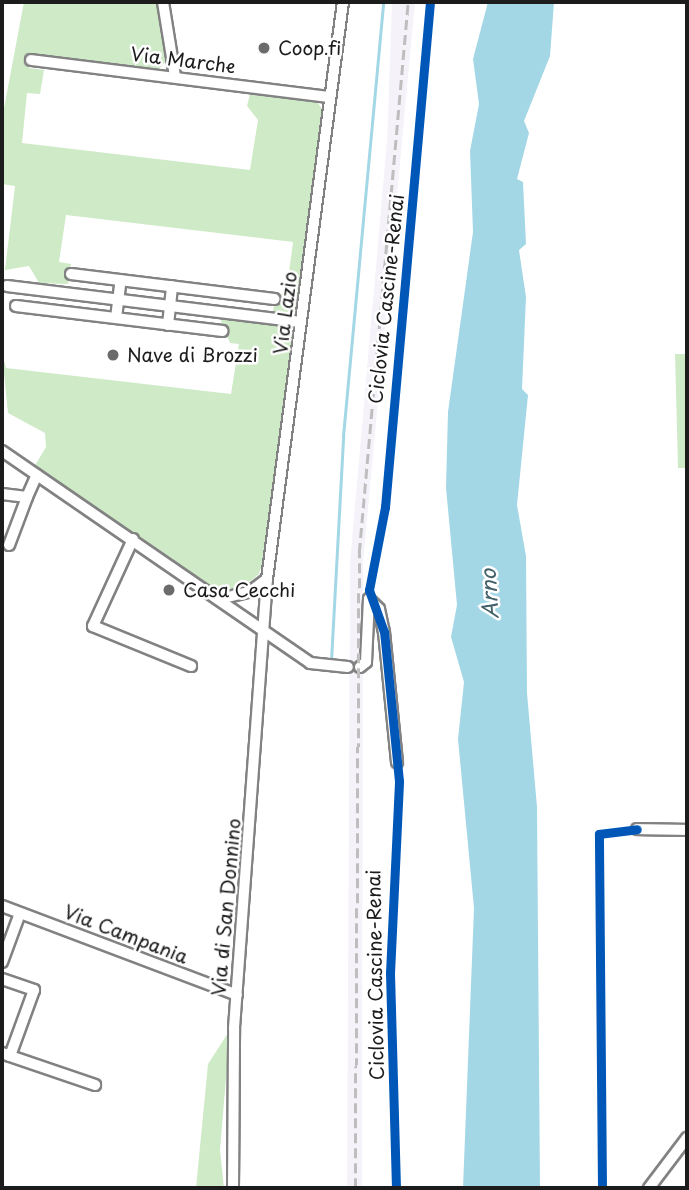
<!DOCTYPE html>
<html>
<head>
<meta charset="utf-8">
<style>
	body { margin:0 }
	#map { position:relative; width:689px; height:1190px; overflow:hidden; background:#fff; font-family:"Playpen Sans",sans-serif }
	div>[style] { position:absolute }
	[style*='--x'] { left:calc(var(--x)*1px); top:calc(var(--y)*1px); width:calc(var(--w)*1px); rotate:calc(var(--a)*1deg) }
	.built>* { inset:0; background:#f6f2fa }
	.green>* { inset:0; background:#cfeac7 }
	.water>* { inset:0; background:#a3d7e6 }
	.stream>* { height:2.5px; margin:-1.25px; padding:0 1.25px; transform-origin:1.25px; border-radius:1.25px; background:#a3d7e6 }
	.roads { filter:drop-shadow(2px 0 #828282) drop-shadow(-2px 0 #828282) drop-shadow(0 2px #828282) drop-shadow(0 -2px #828282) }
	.street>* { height:10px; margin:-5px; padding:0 5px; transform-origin:5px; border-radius:5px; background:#fff }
	.rail>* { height:2.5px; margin-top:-1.25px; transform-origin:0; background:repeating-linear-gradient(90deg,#bebebe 0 10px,transparent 0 15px) }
	.cycleway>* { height:9px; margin:-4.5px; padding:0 4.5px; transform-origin:4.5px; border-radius:4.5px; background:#0057b8 }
	.dots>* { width:19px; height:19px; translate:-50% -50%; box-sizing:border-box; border:4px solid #fff; border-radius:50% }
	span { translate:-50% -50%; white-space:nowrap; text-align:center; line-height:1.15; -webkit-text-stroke:5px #fff; paint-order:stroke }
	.poi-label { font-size:19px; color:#1c1c1c }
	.left { translate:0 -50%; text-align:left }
	.street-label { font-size:19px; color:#1c1c1c }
	.water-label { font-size:21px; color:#426068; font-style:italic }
	.frame { position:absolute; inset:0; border:4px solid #1c1c1c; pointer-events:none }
</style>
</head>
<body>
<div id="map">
	<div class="built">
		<div style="clip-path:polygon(392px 2px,415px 2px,363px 563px,362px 1188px,347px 1188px,350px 563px,387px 141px)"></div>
	</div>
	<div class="green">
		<div style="clip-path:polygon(24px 2px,156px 2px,166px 61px,157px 71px,31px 56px,29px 68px,44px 70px,40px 94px,27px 93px,22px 143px,250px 170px,258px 120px,247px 106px,250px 94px,318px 103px,322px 109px,297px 311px,286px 313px,284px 324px,293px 337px,265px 555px,259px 574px,238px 591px,214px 590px,34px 467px,46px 447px,45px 433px,8px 413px,2px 353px,6px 368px,231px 394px,239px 344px,230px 343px,220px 318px,271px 324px,275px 300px,287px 288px,293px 242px,66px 215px,59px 262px,71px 264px,68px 284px,39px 283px,29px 266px,5px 270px,15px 186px,2px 184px,2px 119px)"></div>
		<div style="clip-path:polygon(675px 354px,687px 354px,687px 468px,678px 468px)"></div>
		<div style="clip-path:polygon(230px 1030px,220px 1150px,224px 1188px,196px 1188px,208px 1064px)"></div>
	</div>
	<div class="water">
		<div style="clip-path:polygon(488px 2px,554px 2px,550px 56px,524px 121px,529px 133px,517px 179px,523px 182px,526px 244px,519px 250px,526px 297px,522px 389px,528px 395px,517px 505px,526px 556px,527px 693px,537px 807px,540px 1188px,463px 1188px,474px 908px,458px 739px,464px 682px,451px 637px,457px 605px,446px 488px,448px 412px,473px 232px,470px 151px,479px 104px,473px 59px)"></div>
	</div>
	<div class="stream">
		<div style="--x:331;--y:661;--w:225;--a:-86.9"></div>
		<div style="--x:343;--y:436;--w:436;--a:-84.7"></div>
	</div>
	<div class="roads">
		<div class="street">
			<div style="--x:163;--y:2;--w:75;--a:80.8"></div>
			<div style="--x:31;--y:60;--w:301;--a:7.1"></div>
			<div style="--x:71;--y:274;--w:205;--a:7"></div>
			<div style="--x:7;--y:286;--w:296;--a:7"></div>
			<div style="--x:16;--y:306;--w:208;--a:6.9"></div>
			<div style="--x:116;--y:318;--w:38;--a:-83"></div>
			<div style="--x:168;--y:325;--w:39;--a:-84"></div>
			<div style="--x:2;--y:451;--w:374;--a:34.5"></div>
			<div style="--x:310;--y:663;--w:38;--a:6"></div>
			<div style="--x:2;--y:494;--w:25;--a:7"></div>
			<div style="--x:27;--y:497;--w:24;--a:-66"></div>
			<div style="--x:133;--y:539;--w:96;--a:114.7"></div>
			<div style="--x:93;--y:626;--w:106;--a:22.2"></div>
			<div style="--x:9;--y:545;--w:51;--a:-69.4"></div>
			<div style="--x:220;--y:599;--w:32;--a:-14"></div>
			<div style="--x:251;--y:591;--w:20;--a:-37"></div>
			<div style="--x:360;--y:667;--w:8;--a:-40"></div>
			<div style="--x:366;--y:662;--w:63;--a:-87.3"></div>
			<div style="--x:369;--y:599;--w:14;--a:45"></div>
			<div style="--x:379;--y:609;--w:24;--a:78"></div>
			<div style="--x:384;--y:632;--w:131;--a:84.3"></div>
			<div style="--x:637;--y:829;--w:50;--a:1.1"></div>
			<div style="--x:2;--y:906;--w:251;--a:20.7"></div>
			<div style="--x:2;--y:962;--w:52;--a:-69.8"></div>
			<div style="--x:2;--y:979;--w:34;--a:19"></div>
			<div style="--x:34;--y:990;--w:70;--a:110"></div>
			<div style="--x:10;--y:1056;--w:9;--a:-159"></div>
			<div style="--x:10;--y:1056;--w:90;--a:18.8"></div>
			<div style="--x:233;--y:1188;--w:160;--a:-89.6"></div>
			<div style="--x:234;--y:1028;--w:450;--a:-85.8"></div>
			<div style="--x:267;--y:579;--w:582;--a:-82.5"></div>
			<div style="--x:649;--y:1188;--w:63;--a:-52.8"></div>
		</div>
	</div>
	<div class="rail">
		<div style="--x:355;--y:1188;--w:635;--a:-89.64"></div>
		<div style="--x:359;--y:553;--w:553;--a:-84.92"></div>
	</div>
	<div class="cycleway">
		<div style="--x:396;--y:1188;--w:215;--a:-91.6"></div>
		<div style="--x:390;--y:973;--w:192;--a:-87.3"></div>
		<div style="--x:399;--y:781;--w:150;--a:-95.7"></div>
		<div style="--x:384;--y:632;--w:45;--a:-109.7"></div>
		<div style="--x:369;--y:590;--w:85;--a:-79.1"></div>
		<div style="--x:385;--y:507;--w:507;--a:-84.91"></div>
		<div style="--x:602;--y:1188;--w:354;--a:-90.5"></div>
		<div style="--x:599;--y:834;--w:38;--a:-7"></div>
	</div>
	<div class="dots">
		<div style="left:264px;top:48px;background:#6b6b6b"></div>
		<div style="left:113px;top:355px;background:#6b6b6b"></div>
		<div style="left:169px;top:590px;background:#6b6b6b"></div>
	</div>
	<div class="poi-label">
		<span class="left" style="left:278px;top:48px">Coop.fi</span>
		<span class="left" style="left:127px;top:355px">Nave di Brozzi</span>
		<span class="left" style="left:183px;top:590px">Casa Cecchi</span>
	</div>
	<div class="street-label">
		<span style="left:183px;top:60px;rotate:7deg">Via Marche</span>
		<span style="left:386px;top:299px;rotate:-84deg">Ciclovia Cascine-Renai</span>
		<span style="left:285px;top:313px;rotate:-83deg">Via Lazio</span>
		<span style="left:226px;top:907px;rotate:-85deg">Via di San Donnino</span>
		<span style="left:126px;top:934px;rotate:21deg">Via Campania</span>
		<span style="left:375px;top:975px;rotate:-91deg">Ciclovia Cascine-Renai</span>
	</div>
	<div class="water-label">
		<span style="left:488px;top:594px;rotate:-93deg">Arno</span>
	</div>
	<div class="frame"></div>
</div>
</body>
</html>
